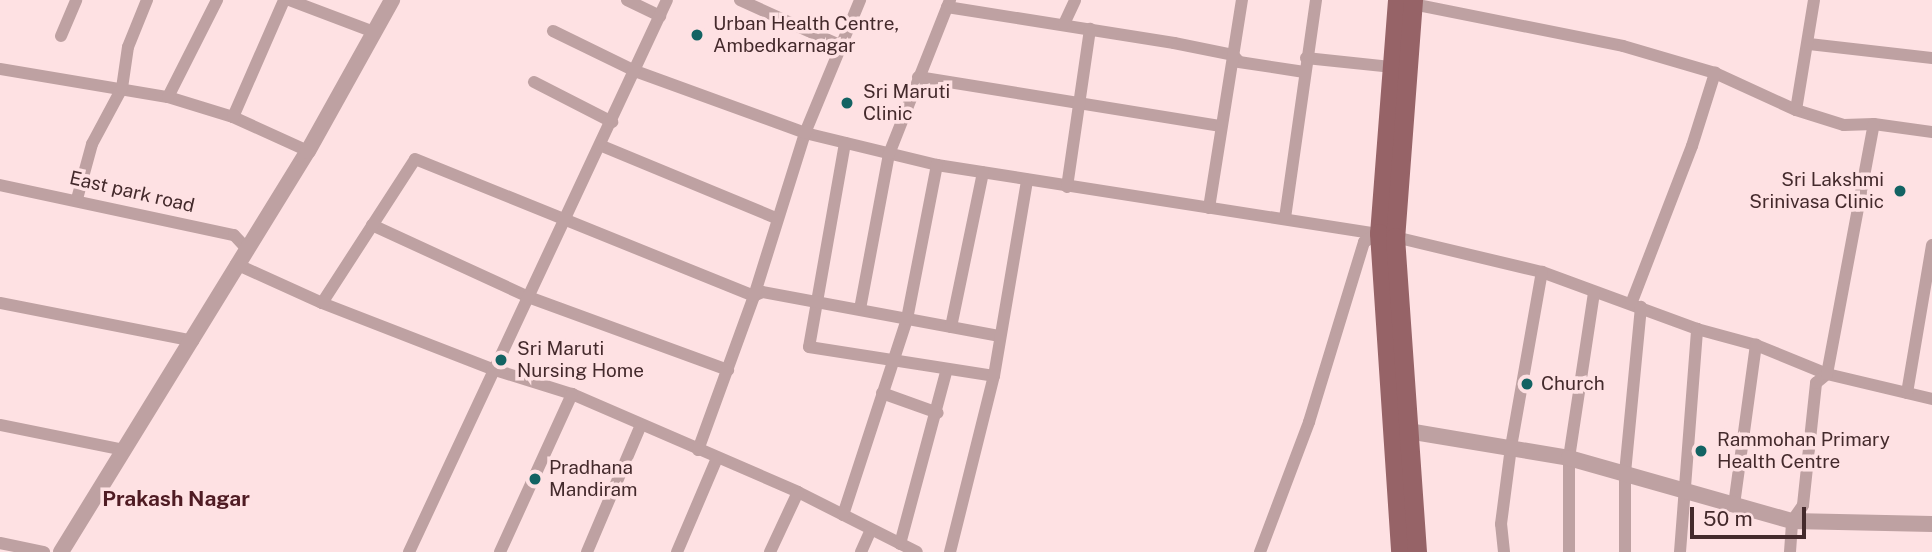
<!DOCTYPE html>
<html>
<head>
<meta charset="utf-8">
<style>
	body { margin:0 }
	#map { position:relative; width:1932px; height:552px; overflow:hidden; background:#fee1e3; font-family:"Public Sans",sans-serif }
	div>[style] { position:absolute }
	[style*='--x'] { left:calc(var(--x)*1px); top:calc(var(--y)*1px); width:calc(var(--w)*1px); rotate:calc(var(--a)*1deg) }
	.minor>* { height:12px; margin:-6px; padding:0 6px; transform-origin:6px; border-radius:6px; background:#bea1a2 }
	.tertiary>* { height:16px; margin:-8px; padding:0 8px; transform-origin:8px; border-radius:8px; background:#bea1a2 }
	.primary>* { height:19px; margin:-9.5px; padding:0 9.5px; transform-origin:9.5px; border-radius:9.5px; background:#966367 }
	.dots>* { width:19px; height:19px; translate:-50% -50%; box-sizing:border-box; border:4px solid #fee1e3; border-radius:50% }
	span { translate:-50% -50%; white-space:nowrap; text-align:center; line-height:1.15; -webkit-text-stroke:7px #fee1e3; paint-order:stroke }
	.poi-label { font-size:19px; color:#442a2c }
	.left { translate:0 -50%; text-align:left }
	.right { translate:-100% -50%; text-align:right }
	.street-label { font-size:19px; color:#442a2c }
	.neighbourhood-label { font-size:21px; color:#4f1b23; font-weight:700 }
	.scale { position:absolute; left:1690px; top:507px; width:116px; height:32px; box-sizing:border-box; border:4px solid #442a2c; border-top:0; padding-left:9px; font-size:21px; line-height:24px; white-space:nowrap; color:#442a2c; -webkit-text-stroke:5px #fee1e3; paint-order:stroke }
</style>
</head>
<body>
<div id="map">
	<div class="minor">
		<div style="--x:289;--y:0;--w:91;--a:20.6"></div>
		<div style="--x:627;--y:0;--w:37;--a:26"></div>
		<div style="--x:740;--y:0;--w:109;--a:24.4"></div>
		<div style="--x:1413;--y:4;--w:214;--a:11.3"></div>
		<div style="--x:1623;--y:46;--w:96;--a:16.4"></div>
		<div style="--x:1715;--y:73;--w:89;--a:24.6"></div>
		<div style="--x:1796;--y:110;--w:50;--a:17.4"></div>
		<div style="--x:1844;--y:125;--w:30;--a:-2"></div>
		<div style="--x:1874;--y:124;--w:59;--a:7.9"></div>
		<div style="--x:947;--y:7;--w:230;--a:9"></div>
		<div style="--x:1174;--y:43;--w:60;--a:11.5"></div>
		<div style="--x:1233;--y:55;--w:9;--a:49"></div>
		<div style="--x:1239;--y:62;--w:66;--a:8.7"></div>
		<div style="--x:1064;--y:24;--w:26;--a:-65"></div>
		<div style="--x:553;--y:31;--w:91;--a:26"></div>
		<div style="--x:635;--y:71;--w:181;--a:20"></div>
		<div style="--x:805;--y:133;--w:136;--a:13.6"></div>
		<div style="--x:937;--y:165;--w:464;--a:8.9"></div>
		<div style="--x:1395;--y:237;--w:151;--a:13.4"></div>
		<div style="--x:1542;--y:272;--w:165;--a:20.2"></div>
		<div style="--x:1697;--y:329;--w:61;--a:15.2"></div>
		<div style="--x:1756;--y:345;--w:77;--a:22.2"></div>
		<div style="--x:1827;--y:374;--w:108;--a:13.4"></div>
		<div style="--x:61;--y:36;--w:39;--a:-67"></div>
		<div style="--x:1809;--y:44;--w:124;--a:6.5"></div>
		<div style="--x:1306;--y:58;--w:85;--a:6"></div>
		<div style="--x:0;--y:69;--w:170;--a:9.5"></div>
		<div style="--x:168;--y:97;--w:68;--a:17.1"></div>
		<div style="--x:233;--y:117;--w:82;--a:24.4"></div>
		<div style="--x:918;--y:77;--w:307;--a:9.2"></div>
		<div style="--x:534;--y:82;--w:88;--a:27.1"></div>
		<div style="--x:168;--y:97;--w:109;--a:-63.2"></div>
		<div style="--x:1796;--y:110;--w:111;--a:-80.7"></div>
		<div style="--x:233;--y:117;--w:128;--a:-66.4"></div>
		<div style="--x:845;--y:143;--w:207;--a:100"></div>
		<div style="--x:809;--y:347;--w:187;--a:8.9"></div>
		<div style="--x:602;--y:146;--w:188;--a:22.5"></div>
		<div style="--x:0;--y:185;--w:239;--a:12.1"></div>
		<div style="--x:234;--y:235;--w:21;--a:47"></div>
		<div style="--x:1067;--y:187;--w:160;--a:-81.7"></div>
		<div style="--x:77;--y:199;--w:57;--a:-74.7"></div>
		<div style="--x:92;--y:144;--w:64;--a:-61.8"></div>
		<div style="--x:122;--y:88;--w:41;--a:-81.7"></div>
		<div style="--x:128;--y:47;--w:51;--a:-68"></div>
		<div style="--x:1209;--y:208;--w:211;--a:-81"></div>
		<div style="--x:1285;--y:218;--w:220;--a:-81.9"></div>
		<div style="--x:372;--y:225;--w:175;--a:24.7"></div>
		<div style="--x:531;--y:298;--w:210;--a:20.1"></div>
		<div style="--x:236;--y:264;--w:94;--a:24.4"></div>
		<div style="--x:322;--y:303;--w:182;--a:21.2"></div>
		<div style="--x:492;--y:369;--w:84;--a:17.4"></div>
		<div style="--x:572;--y:394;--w:246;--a:23.4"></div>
		<div style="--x:798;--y:492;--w:133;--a:26.8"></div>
		<div style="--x:0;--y:303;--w:197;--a:11.1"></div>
		<div style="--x:322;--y:303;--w:171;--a:-57.1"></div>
		<div style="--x:415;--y:159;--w:366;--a:22"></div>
		<div style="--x:754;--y:296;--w:9;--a:-27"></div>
		<div style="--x:762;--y:292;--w:242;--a:10.5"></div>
		<div style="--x:1631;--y:304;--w:169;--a:-68.9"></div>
		<div style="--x:1692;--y:146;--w:77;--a:-72.5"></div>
		<div style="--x:860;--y:309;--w:158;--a:-79.4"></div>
		<div style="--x:889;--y:154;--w:166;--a:-68.4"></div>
		<div style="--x:951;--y:327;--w:158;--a:-78.3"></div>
		<div style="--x:882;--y:393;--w:59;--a:19.7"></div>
		<div style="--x:1907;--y:393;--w:150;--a:-80.4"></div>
		<div style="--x:0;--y:425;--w:126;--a:11.4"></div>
		<div style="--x:698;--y:450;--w:164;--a:-70"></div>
		<div style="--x:754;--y:296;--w:171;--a:-72.6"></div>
		<div style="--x:805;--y:133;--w:144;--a:-67.5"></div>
		<div style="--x:1734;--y:505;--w:162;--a:-82.2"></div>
		<div style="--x:843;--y:515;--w:206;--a:-71.9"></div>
		<div style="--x:907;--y:319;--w:157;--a:-79"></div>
		<div style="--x:0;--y:543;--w:45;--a:11.6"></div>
		<div style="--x:900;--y:544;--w:181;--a:-75"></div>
		<div style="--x:409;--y:552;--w:609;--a:-64.95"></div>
		<div style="--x:500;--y:552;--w:174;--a:-65.5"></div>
		<div style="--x:587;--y:552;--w:138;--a:-67"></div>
		<div style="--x:677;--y:552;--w:102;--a:-66.9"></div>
		<div style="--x:770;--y:552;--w:66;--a:-65"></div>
		<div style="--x:861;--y:552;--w:22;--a:-66"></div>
		<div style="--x:950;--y:552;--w:181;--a:-76"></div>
		<div style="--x:994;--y:376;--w:199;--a:-80.4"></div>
		<div style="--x:1260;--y:552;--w:139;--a:-69.3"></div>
		<div style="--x:1309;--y:422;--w:188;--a:-73"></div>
		<div style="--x:1364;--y:242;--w:17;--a:-31"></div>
		<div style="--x:1504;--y:552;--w:28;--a:-96"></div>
		<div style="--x:1501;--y:524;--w:78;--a:-82.6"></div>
		<div style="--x:1511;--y:447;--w:178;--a:-80"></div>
		<div style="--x:1569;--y:552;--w:94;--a:-90"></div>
		<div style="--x:1569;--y:458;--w:167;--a:-81.4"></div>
		<div style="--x:1625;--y:552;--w:79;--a:-90"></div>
		<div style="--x:1625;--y:473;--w:167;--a:-84.5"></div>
		<div style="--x:1680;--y:552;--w:224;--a:-85.6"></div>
		<div style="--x:1790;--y:552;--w:31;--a:-86"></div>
		<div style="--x:1792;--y:521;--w:19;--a:-55"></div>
		<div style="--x:1803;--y:505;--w:123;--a:-83.9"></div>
		<div style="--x:1816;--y:383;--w:14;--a:-39"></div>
		<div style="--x:1827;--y:374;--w:254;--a:-79.4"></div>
	</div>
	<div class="tertiary">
		<div style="--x:1408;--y:431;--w:163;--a:9.5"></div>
		<div style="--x:1569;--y:458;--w:232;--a:15.8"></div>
		<div style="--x:1792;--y:521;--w:140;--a:1.2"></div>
		<div style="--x:61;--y:552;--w:471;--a:-58.4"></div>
		<div style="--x:308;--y:151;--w:173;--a:-60.9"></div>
	</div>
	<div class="primary">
		<div style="--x:1397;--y:0;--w:234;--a:94.4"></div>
		<div style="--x:1379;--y:233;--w:320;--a:86.2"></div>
		<div style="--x:1413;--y:0;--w:238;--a:94.3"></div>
		<div style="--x:1395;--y:237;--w:316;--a:86"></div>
	</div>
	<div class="dots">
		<div style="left:697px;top:35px;background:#136363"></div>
		<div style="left:847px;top:103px;background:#136363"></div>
		<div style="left:1900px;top:191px;background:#136363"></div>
		<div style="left:501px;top:360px;background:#136363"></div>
		<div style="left:1527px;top:384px;background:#136363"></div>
		<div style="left:1701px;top:451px;background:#136363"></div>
		<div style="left:535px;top:479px;background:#136363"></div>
	</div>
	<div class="poi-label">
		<span class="left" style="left:713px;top:35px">Urban Health Centre,<br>Ambedkarnagar</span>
		<span class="left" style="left:863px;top:103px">Sri Maruti<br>Clinic</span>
		<span class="right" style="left:1884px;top:191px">Sri Lakshmi<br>Srinivasa Clinic</span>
		<span class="left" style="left:517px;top:360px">Sri Maruti<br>Nursing Home</span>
		<span class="left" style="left:1541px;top:384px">Church</span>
		<span class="left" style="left:1717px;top:451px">Rammohan Primary<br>Health Centre</span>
		<span class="left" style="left:549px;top:479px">Pradhana<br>Mandiram</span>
	</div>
	<div class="street-label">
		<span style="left:132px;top:192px;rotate:13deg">East park road</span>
	</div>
	<div class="neighbourhood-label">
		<span style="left:176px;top:499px">Prakash Nagar</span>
	</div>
	<div class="scale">50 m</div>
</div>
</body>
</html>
